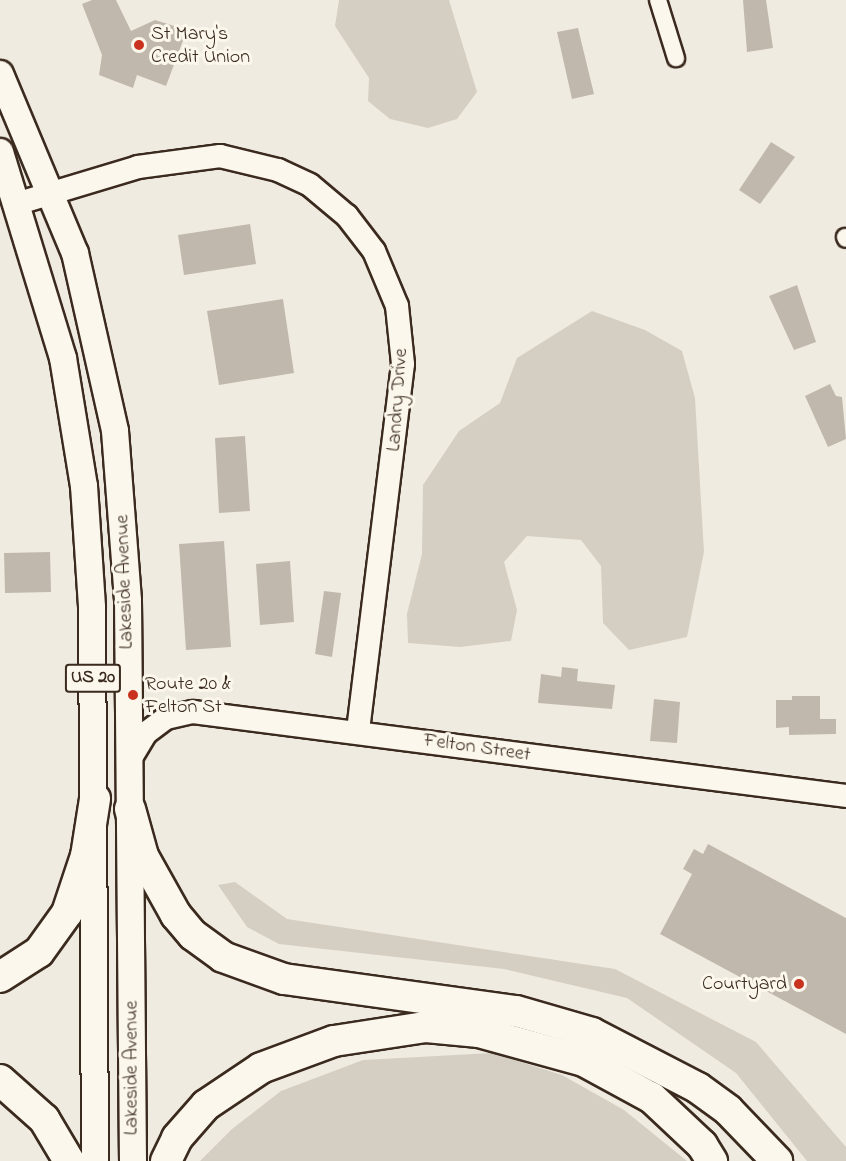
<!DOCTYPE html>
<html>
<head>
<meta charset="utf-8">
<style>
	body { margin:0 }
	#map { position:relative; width:846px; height:1161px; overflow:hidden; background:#f0ebe0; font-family:"Indie Flower",sans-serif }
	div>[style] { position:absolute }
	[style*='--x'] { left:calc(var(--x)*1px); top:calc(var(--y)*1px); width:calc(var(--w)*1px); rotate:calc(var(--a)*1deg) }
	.green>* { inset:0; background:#d5cec3 }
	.building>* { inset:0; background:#c0b8ad }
	.roads { filter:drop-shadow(2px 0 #3b2a1e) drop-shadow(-2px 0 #3b2a1e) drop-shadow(0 2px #3b2a1e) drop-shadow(0 -2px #3b2a1e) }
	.street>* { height:16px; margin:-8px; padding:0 8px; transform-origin:8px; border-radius:8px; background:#fbf7ec }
	.secondary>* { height:22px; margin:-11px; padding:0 11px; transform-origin:11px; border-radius:11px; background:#fbf7ec }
	.primary>* { height:26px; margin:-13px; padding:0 13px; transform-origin:13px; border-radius:13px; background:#fbf7ec }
	.highway>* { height:30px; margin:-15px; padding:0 15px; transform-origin:15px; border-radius:15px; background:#fbf7ec }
	.dots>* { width:16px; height:16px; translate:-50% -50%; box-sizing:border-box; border:3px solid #fbf7ec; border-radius:50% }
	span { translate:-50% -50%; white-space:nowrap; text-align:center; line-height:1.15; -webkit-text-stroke:6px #fbf7ec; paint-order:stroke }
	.shield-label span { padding:2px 4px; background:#fbf7ec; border:2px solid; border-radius:4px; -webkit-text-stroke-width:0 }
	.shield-label { font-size:18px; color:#3b2a1e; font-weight:700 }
	.poi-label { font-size:20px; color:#3b2a1e }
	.left { translate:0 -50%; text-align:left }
	.right { translate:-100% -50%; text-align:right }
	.street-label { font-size:20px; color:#3b2a1e }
</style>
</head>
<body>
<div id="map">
	<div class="green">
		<div style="clip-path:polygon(339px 0,449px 0,477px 92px,457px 119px,428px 128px,390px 119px,368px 101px,369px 78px,335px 26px)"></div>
		<div style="clip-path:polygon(592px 311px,645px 330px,682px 351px,695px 398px,704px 552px,687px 637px,629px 650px,603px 623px,601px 566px,581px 540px,527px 536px,504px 562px,517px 610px,511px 641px,460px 647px,408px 643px,407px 614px,422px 554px,423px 485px,459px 431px,500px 403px,517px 358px)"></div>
		<div style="clip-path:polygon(235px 882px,287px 919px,615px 969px,756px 1042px,846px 1147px,846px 1161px,807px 1161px,736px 1073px,627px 998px,504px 969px,279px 944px,247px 927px,218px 885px)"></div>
		<div style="clip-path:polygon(492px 1053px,562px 1075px,624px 1110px,687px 1161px,200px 1161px,232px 1129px,281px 1091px,363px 1060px)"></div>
	</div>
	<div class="building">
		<div style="clip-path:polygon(92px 0,116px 0,131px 31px,155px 20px,187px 30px,166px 86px,137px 75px,133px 88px,99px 75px,102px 55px,82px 4px)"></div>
		<div style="clip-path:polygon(743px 0,766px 0,773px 48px,747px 52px)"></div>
		<div style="clip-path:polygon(578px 28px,594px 94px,572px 99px,557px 32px)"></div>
		<div style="clip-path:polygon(771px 142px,795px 157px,760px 204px,739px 190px)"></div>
		<div style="clip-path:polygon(250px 224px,256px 264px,184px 275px,178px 235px)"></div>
		<div style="clip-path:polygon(797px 285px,816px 342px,794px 350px,769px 296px)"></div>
		<div style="clip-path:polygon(283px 299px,294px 373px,219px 385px,207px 311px)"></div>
		<div style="clip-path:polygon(830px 384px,836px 396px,842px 397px,846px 439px,828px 447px,805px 396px)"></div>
		<div style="clip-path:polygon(245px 436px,250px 511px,219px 513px,215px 438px)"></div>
		<div style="clip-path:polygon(224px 541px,231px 647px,186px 650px,179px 544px)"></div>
		<div style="clip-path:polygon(50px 552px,51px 592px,5px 593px,4px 553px)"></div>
		<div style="clip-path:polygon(290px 561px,294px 622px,260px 625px,256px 564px)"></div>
		<div style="clip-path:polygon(324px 591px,341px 593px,332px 657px,315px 654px)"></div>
		<div style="clip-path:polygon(562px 667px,578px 669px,577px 681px,615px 685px,612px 709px,538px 703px,541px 674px,561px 677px)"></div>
		<div style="clip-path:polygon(792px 696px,820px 696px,820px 719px,836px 719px,836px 734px,789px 735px,789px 727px,776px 728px,776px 700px,792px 700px)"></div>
		<div style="clip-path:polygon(654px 699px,680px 702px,677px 743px,650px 741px)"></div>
		<div style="clip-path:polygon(708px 844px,846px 918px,846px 1034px,660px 934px,692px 874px,683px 869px,694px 849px,703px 854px)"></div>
	</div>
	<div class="roads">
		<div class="street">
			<div style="--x:658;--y:0;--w:61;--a:72.8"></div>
			<div style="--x:845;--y:237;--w:2;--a:63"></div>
		</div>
		<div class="secondary">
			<div style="--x:19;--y:203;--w:124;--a:-16.8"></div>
			<div style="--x:138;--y:167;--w:83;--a:-7.6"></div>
			<div style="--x:220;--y:156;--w:60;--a:13.6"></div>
			<div style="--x:278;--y:170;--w:35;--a:25"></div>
			<div style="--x:310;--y:185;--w:48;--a:40"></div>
			<div style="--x:347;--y:216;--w:44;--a:52.4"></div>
			<div style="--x:374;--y:251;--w:60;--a:67.3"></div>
			<div style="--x:397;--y:306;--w:58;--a:84.1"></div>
			<div style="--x:403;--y:364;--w:371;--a:97"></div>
			<div style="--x:129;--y:761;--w:33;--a:-59"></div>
			<div style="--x:146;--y:733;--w:25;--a:-37"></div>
			<div style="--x:166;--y:718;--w:28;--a:-13"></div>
			<div style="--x:193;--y:712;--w:658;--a:7.33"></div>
		</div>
		<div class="primary">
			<div style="--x:0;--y:74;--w:194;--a:67.3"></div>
			<div style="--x:75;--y:253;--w:182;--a:77.3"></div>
			<div style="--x:115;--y:431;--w:170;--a:85.6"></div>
			<div style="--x:128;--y:601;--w:560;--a:89.49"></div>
			<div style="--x:0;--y:152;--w:215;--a:73"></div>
			<div style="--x:63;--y:358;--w:130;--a:80.7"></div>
			<div style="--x:84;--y:486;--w:122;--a:86.2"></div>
			<div style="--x:92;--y:608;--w:553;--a:89.69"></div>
		</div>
		<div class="highway">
			<div style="--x:130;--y:809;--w:49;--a:74.5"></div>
			<div style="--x:143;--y:856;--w:68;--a:60.8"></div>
			<div style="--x:176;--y:915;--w:26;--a:50"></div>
			<div style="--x:193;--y:935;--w:37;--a:36"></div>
			<div style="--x:223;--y:957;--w:65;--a:19.8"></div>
			<div style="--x:284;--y:979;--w:234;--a:7.9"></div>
			<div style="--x:516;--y:1011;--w:79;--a:16.1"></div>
			<div style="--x:592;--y:1033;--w:119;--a:27.4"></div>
			<div style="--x:698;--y:1088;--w:37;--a:36"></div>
			<div style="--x:728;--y:1110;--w:71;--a:46.1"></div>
			<div style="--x:0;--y:977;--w:46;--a:-32.7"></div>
			<div style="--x:39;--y:952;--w:48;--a:-54.3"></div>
			<div style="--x:67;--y:913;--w:60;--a:-71.6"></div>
			<div style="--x:86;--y:856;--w:58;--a:-81"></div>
			<div style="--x:0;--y:1080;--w:59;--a:41.6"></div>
			<div style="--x:44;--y:1119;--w:49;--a:59.2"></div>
			<div style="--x:166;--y:1161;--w:25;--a:-64"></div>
			<div style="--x:177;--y:1138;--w:44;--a:-48.7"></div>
			<div style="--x:206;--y:1105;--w:66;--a:-33.9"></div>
			<div style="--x:261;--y:1068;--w:78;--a:-20.3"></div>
			<div style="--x:334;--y:1041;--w:93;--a:-8.7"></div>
			<div style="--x:426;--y:1027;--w:53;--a:5.4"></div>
			<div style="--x:479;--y:1032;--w:109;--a:15.4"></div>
			<div style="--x:584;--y:1061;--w:77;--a:28.6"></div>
			<div style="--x:652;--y:1098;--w:69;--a:43.2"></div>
			<div style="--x:702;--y:1145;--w:19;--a:58"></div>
		</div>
	</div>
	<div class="dots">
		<div style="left:139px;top:45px;background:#c8321e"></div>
		<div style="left:133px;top:695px;background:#c8321e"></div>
		<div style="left:799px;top:984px;background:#c8321e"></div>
	</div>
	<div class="shield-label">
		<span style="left:93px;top:678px">US 20</span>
	</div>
	<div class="poi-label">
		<span class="left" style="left:151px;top:46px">St Mary's<br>Credit Union</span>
		<span class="left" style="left:145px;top:696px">Route 20 &amp;<br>Felton St</span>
		<span class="right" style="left:787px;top:984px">Courtyard</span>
	</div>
	<div class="street-label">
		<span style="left:398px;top:400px;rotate:-86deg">Landry Drive</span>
		<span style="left:125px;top:582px;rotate:-92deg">Lakeside Avenue</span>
		<span style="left:477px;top:748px;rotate:8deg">Felton Street</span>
		<span style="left:132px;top:1068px;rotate:-90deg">Lakeside Avenue</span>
	</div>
</div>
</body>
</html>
